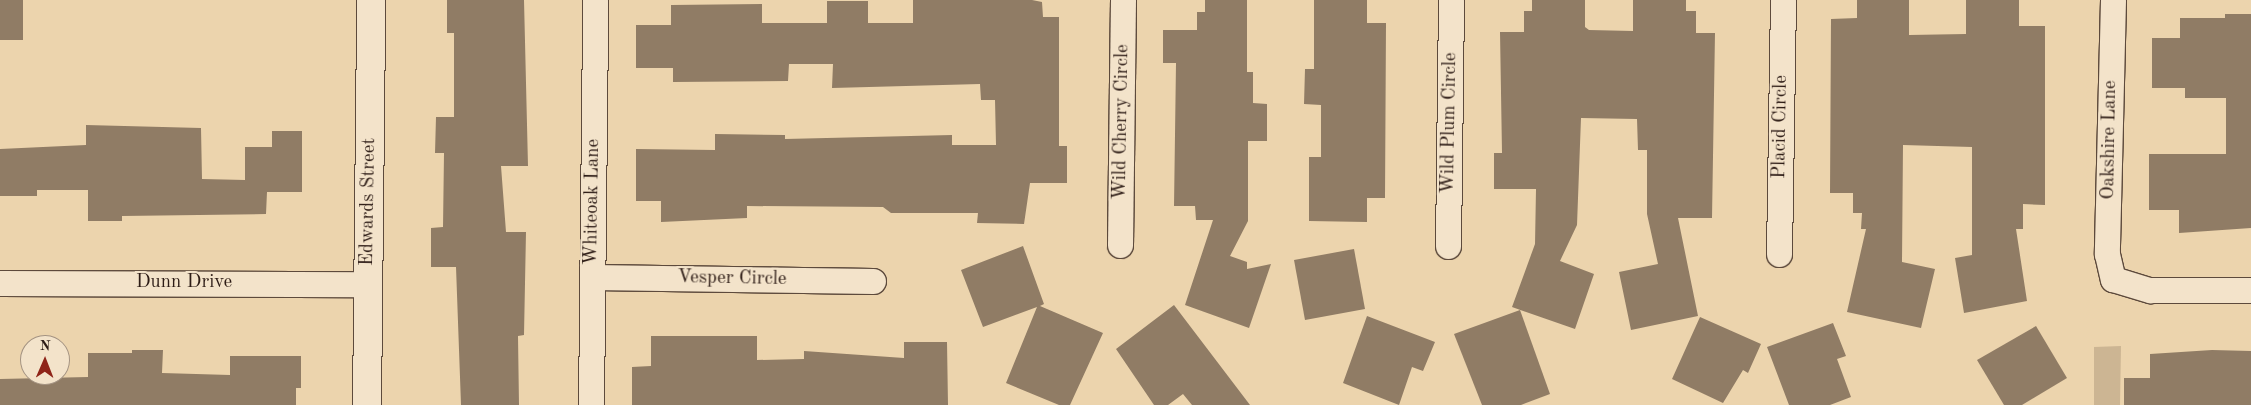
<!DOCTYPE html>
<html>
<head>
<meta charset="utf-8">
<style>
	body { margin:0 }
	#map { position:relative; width:2251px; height:405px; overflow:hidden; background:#ecd4ad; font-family:"Old Standard TT",serif }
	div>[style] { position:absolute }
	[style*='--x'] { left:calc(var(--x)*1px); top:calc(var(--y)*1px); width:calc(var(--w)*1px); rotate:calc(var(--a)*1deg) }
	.green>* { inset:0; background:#ccb593 }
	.building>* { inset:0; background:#907c65 }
	.roads { filter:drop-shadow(1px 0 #5d4a3c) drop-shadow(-1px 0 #5d4a3c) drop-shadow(0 1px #5d4a3c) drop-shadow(0 -1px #5d4a3c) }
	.street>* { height:25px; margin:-12.5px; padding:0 12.5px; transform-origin:12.5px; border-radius:12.5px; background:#f3e3ca }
	.secondary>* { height:28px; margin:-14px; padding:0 14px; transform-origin:14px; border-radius:14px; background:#f3e3ca }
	span { translate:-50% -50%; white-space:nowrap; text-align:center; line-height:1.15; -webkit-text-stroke:4px #f3e3ca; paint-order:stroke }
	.street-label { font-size:19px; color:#2d1c16 }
	.north { position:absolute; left:20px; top:335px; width:50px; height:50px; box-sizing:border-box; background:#f3e3ca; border:1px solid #a49382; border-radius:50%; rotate:1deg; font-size:14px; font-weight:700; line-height:20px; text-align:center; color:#2d1c16 }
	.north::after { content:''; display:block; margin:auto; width:18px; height:22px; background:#8f2418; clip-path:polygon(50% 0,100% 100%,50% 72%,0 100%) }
</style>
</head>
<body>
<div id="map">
	<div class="green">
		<div style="clip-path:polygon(2121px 346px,2120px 405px,2094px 405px,2094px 347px)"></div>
	</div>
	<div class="building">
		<div style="clip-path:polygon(0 0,23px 0,23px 40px,0 40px)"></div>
		<div style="clip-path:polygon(447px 0,524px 0,528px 166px,501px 166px,506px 232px,526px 232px,524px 335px,518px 336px,519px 405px,461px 405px,456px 267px,431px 267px,431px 228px,443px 227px,444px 153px,435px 153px,436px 117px,454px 117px,454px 33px,447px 33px)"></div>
		<div style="clip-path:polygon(913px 0,1032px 0,1042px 2px,1043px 17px,1059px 17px,1059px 146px,1067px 146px,1067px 183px,1030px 183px,1024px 224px,977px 223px,978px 213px,891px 213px,883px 207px,747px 206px,747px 218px,661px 222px,661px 201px,636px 201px,636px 149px,715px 150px,715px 134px,785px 135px,785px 139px,952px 135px,952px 145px,996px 145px,995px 100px,981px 100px,980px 84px,832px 88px,833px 64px,789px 64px,788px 81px,673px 82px,673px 68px,636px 68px,636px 25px,671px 25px,671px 5px,762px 4px,762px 23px,827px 23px,827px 1px,868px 1px,868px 23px,913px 23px)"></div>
		<div style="clip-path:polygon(1205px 0,1247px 0,1247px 72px,1253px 72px,1253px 103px,1267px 104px,1267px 141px,1248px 141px,1248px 221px,1230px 256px,1247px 262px,1247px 269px,1271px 264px,1249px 328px,1185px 305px,1213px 220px,1196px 220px,1195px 206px,1174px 206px,1176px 63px,1163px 63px,1163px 30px,1197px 30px,1197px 12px,1205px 12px)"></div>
		<div style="clip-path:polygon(1314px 0,1367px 0,1367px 23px,1386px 23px,1385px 198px,1367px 198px,1367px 222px,1309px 221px,1309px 157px,1321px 157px,1321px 105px,1304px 104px,1305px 69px,1314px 69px)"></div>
		<div style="clip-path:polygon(1532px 0,1585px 0,1585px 27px,1589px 30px,1633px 31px,1633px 0,1686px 0,1686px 11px,1696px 11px,1696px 33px,1715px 33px,1712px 218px,1678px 218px,1698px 316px,1631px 330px,1619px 272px,1658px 264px,1647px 214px,1647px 150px,1638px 150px,1637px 119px,1581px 118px,1577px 225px,1560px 261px,1594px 274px,1575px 329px,1512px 307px,1535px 244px,1536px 189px,1494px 189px,1494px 153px,1502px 153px,1500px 32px,1524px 32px,1524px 11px,1532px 11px)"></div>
		<div style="clip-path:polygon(1857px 0,1909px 0,1909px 35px,1966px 34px,1966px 0,2019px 0,2019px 26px,2045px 26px,2045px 205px,2023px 204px,2023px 229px,2016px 229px,2027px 301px,1964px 313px,1955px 258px,1972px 255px,1972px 147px,1903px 145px,1902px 262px,1935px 269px,1921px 328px,1847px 312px,1866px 229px,1861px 229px,1862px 213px,1853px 213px,1853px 193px,1830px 193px,1831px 19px,1857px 18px)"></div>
		<div style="clip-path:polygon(2225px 14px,2251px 14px,2251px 228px,2179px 233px,2179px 210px,2149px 210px,2149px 154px,2226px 154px,2226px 98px,2185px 98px,2185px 88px,2152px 88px,2152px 38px,2180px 38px,2180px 18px,2225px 18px)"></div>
		<div style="clip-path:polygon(86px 125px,201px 128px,202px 179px,245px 180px,245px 147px,272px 147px,272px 131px,302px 131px,302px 192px,267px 192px,266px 214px,122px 216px,122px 221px,88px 221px,88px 190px,37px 190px,37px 196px,0 196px,0 149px,86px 145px)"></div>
		<div style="clip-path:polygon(1023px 246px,1044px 304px,1040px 306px,1103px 333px,1070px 405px,1059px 405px,1006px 383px,1037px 307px,983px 327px,961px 270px)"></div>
		<div style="clip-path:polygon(1354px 249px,1365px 309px,1305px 320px,1294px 260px)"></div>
		<div style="clip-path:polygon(1174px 305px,1250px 405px,1192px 405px,1183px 394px,1168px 405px,1154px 405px,1116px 349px)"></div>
		<div style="clip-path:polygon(1520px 310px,1550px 394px,1521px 405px,1482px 405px,1454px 334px)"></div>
		<div style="clip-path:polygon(1367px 316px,1435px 342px,1423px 371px,1412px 367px,1399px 405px,1343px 383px)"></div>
		<div style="clip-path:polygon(1700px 317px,1761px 344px,1748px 373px,1743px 370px,1723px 403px,1672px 379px)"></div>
		<div style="clip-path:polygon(1833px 323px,1846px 356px,1837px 359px,1851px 397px,1830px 405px,1789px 405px,1767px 347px)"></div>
		<div style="clip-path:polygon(2036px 326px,2067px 378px,2022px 405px,2004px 405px,1977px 360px)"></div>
		<div style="clip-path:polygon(651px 336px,757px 336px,757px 360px,804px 359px,804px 351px,904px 358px,904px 342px,947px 342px,948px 405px,632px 405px,632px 367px,651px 366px)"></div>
		<div style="clip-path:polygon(132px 350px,163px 350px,162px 373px,230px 375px,230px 356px,301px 356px,301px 388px,296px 388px,296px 405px,0 405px,0 379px,88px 377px,88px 353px,132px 353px)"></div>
		<div style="clip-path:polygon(2212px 350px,2251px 351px,2251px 405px,2124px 405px,2124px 378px,2150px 378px,2150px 354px)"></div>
	</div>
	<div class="roads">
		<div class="street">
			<div style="--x:2113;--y:0;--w:254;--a:91.4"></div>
			<div style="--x:2107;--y:254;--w:26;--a:77"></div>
			<div style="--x:2113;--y:279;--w:39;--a:17"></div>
			<div style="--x:2150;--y:290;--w:101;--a:0"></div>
			<div style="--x:1120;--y:245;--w:245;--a:-89.3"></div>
			<div style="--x:1448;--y:246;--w:246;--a:-89.3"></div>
			<div style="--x:1779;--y:254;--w:254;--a:-89.1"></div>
			<div style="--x:592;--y:277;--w:281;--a:0.8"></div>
			<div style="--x:0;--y:283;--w:368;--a:0.2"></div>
			<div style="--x:591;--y:405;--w:405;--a:-89.4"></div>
		</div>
		<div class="secondary">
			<div style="--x:367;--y:405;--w:405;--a:-89.4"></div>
		</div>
	</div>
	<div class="street-label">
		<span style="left:1122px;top:122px;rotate:-89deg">Wild Cherry Circle</span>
		<span style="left:1450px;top:123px;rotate:-89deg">Wild Plum Circle</span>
		<span style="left:1781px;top:127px;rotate:-89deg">Placid Circle</span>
		<span style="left:2110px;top:140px;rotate:-89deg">Oakshire Lane</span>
		<span style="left:369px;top:202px;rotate:-89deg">Edwards Street</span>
		<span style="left:593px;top:202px;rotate:-89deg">Whiteoak Lane</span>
		<span style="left:732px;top:279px;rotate:1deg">Vesper Circle</span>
		<span style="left:184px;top:283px">Dunn Drive</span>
	</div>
	<div class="north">N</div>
</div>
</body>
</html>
